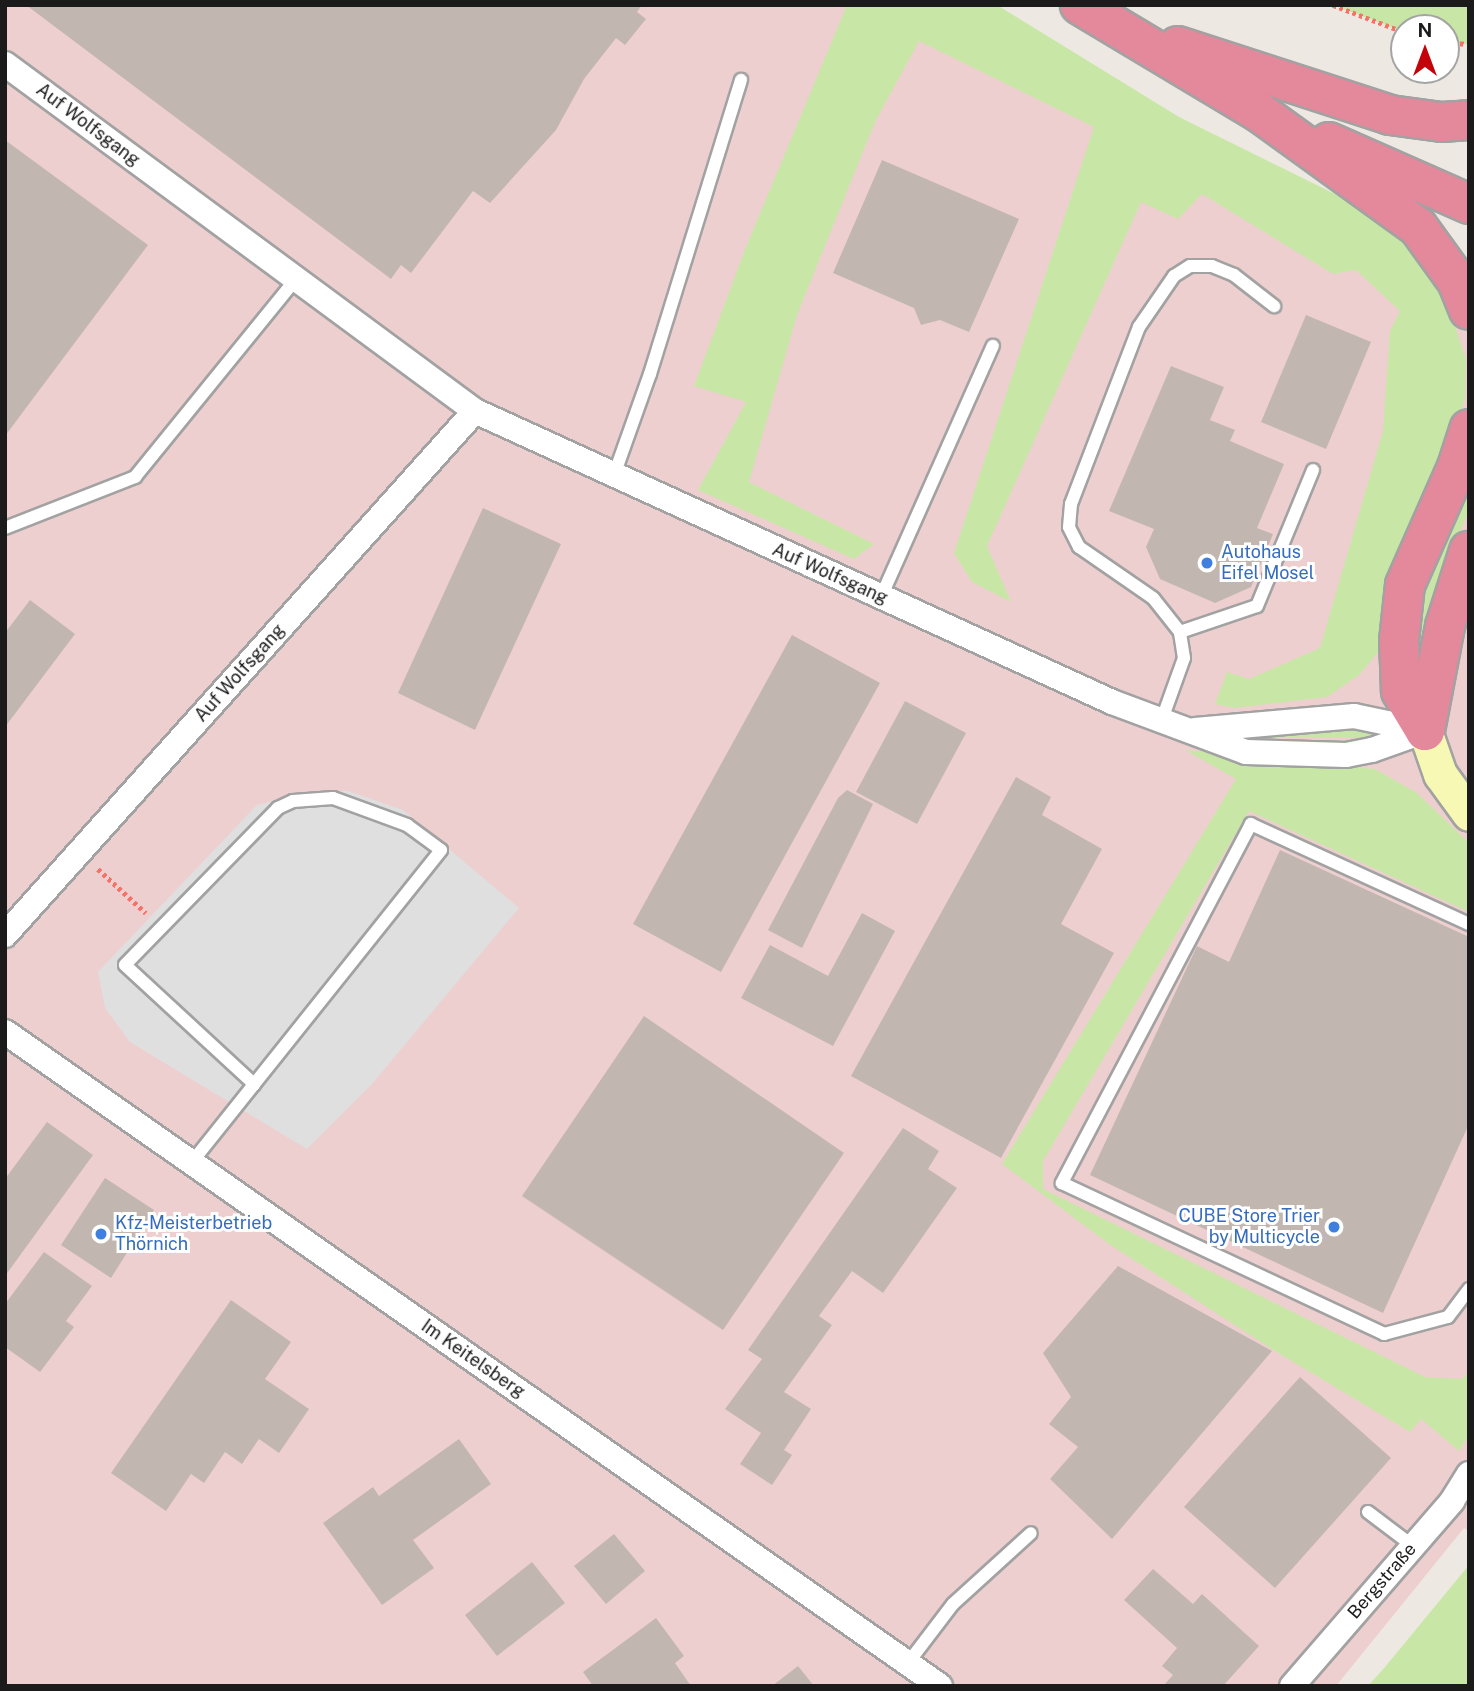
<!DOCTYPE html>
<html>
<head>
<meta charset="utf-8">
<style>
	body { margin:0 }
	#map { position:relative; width:1474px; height:1691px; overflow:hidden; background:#ede8e1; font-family:"Public Sans",sans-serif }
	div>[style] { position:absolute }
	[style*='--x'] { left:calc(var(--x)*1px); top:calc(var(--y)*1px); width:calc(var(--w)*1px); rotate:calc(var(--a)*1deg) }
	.commercial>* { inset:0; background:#eecfcf }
	.grass>* { inset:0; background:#c8e7a6 }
	.parking>* { inset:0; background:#dfdfdf }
	.building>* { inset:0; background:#c1b7b0 }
	.path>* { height:4.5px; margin-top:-2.25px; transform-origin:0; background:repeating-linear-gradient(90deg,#f77167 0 3.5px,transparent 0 7px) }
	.roads { filter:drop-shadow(2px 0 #a2a2a2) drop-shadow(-2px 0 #a2a2a2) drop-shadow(0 2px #a2a2a2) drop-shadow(0 -2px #a2a2a2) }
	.lane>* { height:12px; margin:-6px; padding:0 6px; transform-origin:6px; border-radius:6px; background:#fff }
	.street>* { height:24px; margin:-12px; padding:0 12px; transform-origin:12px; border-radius:12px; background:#fff }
	.secondary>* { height:33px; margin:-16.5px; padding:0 16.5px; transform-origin:16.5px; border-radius:16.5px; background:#f7f8b3 }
	.highway>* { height:38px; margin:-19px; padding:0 19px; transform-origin:19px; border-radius:19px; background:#e4889c }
	.dots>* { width:19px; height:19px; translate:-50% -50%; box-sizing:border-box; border:4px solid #fff; border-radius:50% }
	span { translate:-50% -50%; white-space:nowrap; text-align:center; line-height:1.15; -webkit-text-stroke:6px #fff; paint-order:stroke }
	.street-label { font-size:18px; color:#1b1b1b }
	.shop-label { font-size:18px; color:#366cbe }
	.left { translate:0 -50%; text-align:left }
	.right { translate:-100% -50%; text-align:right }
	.frame { position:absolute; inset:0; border:7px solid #1b1b1b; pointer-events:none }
	.north { position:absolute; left:1390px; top:14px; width:70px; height:70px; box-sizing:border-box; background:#fff; border:2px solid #a4a4a4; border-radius:50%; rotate:0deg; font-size:19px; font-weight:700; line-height:28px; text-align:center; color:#1b1b1b }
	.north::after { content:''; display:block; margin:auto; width:24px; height:32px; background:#c30309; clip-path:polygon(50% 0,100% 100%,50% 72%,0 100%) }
</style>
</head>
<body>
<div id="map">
	<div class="commercial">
		<div style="clip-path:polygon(5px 5px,951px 5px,1469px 278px,1469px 1531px,1464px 1528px,1336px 1686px,5px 1686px)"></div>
	</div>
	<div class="grass">
		<div style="clip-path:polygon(847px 5px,997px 5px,1179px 117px,1410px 231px,1441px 284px,1466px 359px,1465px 399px,1384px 645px,1359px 675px,1327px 697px,1235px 708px,1215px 704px,1227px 672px,1249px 679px,1320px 648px,1383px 431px,1390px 331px,1400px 311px,1356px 270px,1333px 274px,1202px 194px,1178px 219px,1141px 202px,987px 546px,1011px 602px,972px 582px,954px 553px,1094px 127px,919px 41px,875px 122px,797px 315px,749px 482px,874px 544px,854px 559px,698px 490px,746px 402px,694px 386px,746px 247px)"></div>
		<div style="clip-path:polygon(1333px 5px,1469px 5px,1469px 44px,1446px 43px,1446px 28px,1404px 28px,1404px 32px)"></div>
		<div style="clip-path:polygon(1469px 471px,1469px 509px,1440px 585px,1424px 669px,1412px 666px,1425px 577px)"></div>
		<div style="clip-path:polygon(1360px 725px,1377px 730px,1376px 738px,1256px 738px,1257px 732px)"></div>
		<div style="clip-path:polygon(1185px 750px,1375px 769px,1417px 793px,1469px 843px,1469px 912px,1249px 811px,1043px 1161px,1043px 1189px,1425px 1377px,1462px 1379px,1469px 1371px,1469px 1435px,1459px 1451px,1421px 1419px,1410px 1432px,1275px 1351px,1109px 1244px,1002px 1164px,1236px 779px)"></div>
		<div style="clip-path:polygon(1469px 1565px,1469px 1686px,1368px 1686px,1385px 1667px)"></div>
	</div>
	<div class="parking">
		<div style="clip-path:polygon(311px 791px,348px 791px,403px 810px,519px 908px,372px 1084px,307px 1149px,130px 1042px,105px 1008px,98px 972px,257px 805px)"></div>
	</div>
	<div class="building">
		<div style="clip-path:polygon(26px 5px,642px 5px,637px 12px,646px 19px,625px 45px,616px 38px,584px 79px,556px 130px,490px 203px,473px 191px,411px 273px,401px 265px,391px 279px)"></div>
		<div style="clip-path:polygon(5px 140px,148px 245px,5px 436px)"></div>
		<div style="clip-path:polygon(882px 160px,1019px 219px,969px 332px,940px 320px,921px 325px,914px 308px,833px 273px)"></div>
		<div style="clip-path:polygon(1306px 315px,1371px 342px,1326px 449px,1261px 422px)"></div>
		<div style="clip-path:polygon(1171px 366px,1224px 387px,1210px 420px,1235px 430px,1230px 441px,1284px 464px,1257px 528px,1273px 534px,1251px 587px,1215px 603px,1160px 579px,1146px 547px,1154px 529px,1109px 511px)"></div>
		<div style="clip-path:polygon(483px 508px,561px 544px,475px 730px,398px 693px)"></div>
		<div style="clip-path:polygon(30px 600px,75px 634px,5px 727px,5px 633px)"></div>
		<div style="clip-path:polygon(792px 635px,880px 683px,721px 972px,633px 924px)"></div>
		<div style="clip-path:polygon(905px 701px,966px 733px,917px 824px,856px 792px)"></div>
		<div style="clip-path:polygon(1016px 777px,1051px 797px,1042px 815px,1102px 849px,1061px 924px,1114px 953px,1001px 1158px,851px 1076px)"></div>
		<div style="clip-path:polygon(847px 790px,873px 804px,802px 948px,768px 930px,838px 798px)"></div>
		<div style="clip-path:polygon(1280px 850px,1469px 937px,1469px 1124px,1383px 1313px,1090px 1175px,1197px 946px,1229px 962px)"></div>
		<div style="clip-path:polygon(862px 913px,895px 931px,833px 1046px,741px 998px,770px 945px,828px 976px)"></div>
		<div style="clip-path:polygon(644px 1016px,844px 1153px,723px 1330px,522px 1196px)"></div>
		<div style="clip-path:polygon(47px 1122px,93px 1155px,5px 1276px,5px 1179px)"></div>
		<div style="clip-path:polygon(903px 1128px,939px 1151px,928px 1169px,957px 1188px,883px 1293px,852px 1271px,819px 1316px,832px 1325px,784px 1392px,811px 1409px,784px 1450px,792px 1455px,772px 1485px,740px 1464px,761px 1433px,725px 1409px,762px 1359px,748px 1350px)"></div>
		<div style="clip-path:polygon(105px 1178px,154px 1210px,111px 1278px,61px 1245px)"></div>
		<div style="clip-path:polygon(44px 1252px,92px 1286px,66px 1321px,74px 1327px,40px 1372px,5px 1347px,5px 1304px)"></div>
		<div style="clip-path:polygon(1118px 1266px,1272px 1351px,1112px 1539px,1050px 1479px,1078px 1447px,1049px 1424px,1071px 1397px,1043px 1353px)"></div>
		<div style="clip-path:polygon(231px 1300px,291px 1342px,265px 1379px,309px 1409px,279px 1453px,259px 1439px,242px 1464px,225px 1452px,204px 1483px,191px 1474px,166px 1511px,111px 1473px)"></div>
		<div style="clip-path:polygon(1300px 1377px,1391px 1458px,1275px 1588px,1184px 1507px)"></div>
		<div style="clip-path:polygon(459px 1439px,491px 1484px,413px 1540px,434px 1568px,382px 1605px,323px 1523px,373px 1487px,379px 1496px)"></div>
		<div style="clip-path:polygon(614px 1534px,645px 1571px,606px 1604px,574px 1566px)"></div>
		<div style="clip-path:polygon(532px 1562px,565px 1603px,497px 1656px,465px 1615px)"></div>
		<div style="clip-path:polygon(1153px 1569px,1193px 1604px,1202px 1594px,1259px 1646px,1223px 1686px,1163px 1686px,1173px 1675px,1162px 1666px,1177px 1648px,1124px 1600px)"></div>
		<div style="clip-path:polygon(656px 1618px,684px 1656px,675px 1663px,691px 1686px,593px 1686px,583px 1672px)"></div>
		<div style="clip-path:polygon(798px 1666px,814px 1686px,772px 1686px)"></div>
	</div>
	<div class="path">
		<div style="--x:1333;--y:5;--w:76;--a:20.8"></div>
		<div style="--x:1446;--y:43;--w:23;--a:2"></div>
		<div style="--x:98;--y:869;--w:65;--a:42.5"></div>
	</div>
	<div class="roads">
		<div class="lane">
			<div style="--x:614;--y:475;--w:107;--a:-70.4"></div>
			<div style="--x:650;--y:374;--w:308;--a:-72.8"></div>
			<div style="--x:5;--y:528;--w:140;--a:-21.4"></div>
			<div style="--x:135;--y:477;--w:254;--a:-50.9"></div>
			<div style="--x:881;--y:597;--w:275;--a:-66"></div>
			<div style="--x:1180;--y:632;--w:81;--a:-18.7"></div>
			<div style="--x:1257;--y:606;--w:147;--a:-67.6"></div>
			<div style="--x:1161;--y:722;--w:68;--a:-70.2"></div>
			<div style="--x:1184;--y:658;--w:26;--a:-99"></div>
			<div style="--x:1180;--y:632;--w:43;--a:-128.5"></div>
			<div style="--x:1153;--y:598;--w:90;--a:-145.4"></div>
			<div style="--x:1079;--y:547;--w:22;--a:-117"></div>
			<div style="--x:1069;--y:527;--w:23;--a:-85"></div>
			<div style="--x:1071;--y:504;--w:190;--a:-69"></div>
			<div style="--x:1139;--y:327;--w:62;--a:-55.5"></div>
			<div style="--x:1174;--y:276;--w:19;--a:-32"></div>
			<div style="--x:1190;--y:266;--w:22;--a:0"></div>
			<div style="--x:1212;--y:266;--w:24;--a:22"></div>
			<div style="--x:1234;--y:275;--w:51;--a:37.8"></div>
			<div style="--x:1469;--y:924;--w:240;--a:-155.4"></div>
			<div style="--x:1251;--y:824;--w:406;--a:117.8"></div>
			<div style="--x:1062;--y:1183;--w:356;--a:25.1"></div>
			<div style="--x:1384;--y:1334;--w:66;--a:-14.9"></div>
			<div style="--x:1448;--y:1317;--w:35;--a:-53"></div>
			<div style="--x:192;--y:1162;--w:399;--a:-51.4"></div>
			<div style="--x:441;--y:850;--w:42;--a:-143.7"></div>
			<div style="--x:407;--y:825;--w:79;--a:-160"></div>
			<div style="--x:333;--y:798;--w:40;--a:175.7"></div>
			<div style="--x:293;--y:801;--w:17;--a:155"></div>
			<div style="--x:278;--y:808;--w:219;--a:134.3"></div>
			<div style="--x:125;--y:965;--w:176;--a:42.7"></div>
			<div style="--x:1368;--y:1512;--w:56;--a:37.1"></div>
			<div style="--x:908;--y:1663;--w:74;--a:-52.7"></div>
			<div style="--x:953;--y:1604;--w:105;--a:-42.3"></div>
		</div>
		<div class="street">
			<div style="--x:5;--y:64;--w:584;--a:36.44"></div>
			<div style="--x:475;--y:411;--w:700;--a:24.55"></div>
			<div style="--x:1112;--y:702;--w:143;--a:20.5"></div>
			<div style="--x:1246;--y:752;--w:100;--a:1.7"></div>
			<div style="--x:1346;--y:755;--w:26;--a:-11"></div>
			<div style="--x:1372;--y:750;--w:56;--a:-19.7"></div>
			<div style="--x:1195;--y:730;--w:160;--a:-5"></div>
			<div style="--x:1354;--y:716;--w:73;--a:11.9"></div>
			<div style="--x:5;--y:935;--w:704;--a:-48.11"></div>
			<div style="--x:5;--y:1032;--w:1141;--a:34.97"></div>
			<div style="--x:1292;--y:1686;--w:245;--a:-49.1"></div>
			<div style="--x:1452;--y:1501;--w:32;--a:-58"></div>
		</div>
		<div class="secondary">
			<div style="--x:1425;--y:731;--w:46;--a:70.8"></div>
			<div style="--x:1440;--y:774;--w:49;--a:54.1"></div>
		</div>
		<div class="highway">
			<div style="--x:1080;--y:5;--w:209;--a:30.9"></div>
			<div style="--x:1259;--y:112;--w:196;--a:35.9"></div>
			<div style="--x:1418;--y:227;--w:67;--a:54.2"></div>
			<div style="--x:1457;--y:281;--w:31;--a:68"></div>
			<div style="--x:1178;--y:46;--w:223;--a:18"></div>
			<div style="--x:1390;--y:115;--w:52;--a:7.7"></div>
			<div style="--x:1442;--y:122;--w:27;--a:-4"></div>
			<div style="--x:1329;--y:142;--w:153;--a:23.9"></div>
			<div style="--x:1425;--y:731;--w:47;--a:-121"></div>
			<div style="--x:1401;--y:691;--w:50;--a:-92.3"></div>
			<div style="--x:1399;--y:641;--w:56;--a:-83.9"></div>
			<div style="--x:1405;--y:585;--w:129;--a:-66.2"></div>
			<div style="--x:1457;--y:467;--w:40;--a:-72"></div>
			<div style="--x:1425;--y:731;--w:107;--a:-79.2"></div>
			<div style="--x:1445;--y:626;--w:79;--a:-72.3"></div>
		</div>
	</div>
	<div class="dots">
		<div style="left:1207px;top:563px;background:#3f7fe0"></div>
		<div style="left:1334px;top:1227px;background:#3f7fe0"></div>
		<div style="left:101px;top:1234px;background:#3f7fe0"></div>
	</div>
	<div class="street-label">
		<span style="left:88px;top:125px;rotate:37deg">Auf Wolfsgang</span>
		<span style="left:830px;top:574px;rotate:24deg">Auf Wolfsgang</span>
		<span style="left:240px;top:673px;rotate:-48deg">Auf Wolfsgang</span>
		<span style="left:473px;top:1359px;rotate:35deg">Im Keitelsberg</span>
		<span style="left:1382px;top:1581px;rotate:-49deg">Bergstraße</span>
	</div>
	<div class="shop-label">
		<span class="left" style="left:1221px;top:563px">Autohaus<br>Eifel Mosel</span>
		<span class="right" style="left:1320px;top:1227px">CUBE Store Trier<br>by Multicycle</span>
		<span class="left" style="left:115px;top:1234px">Kfz-Meisterbetrieb<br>Thörnich</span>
	</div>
	<div class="frame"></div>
	<div class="north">N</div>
</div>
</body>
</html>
